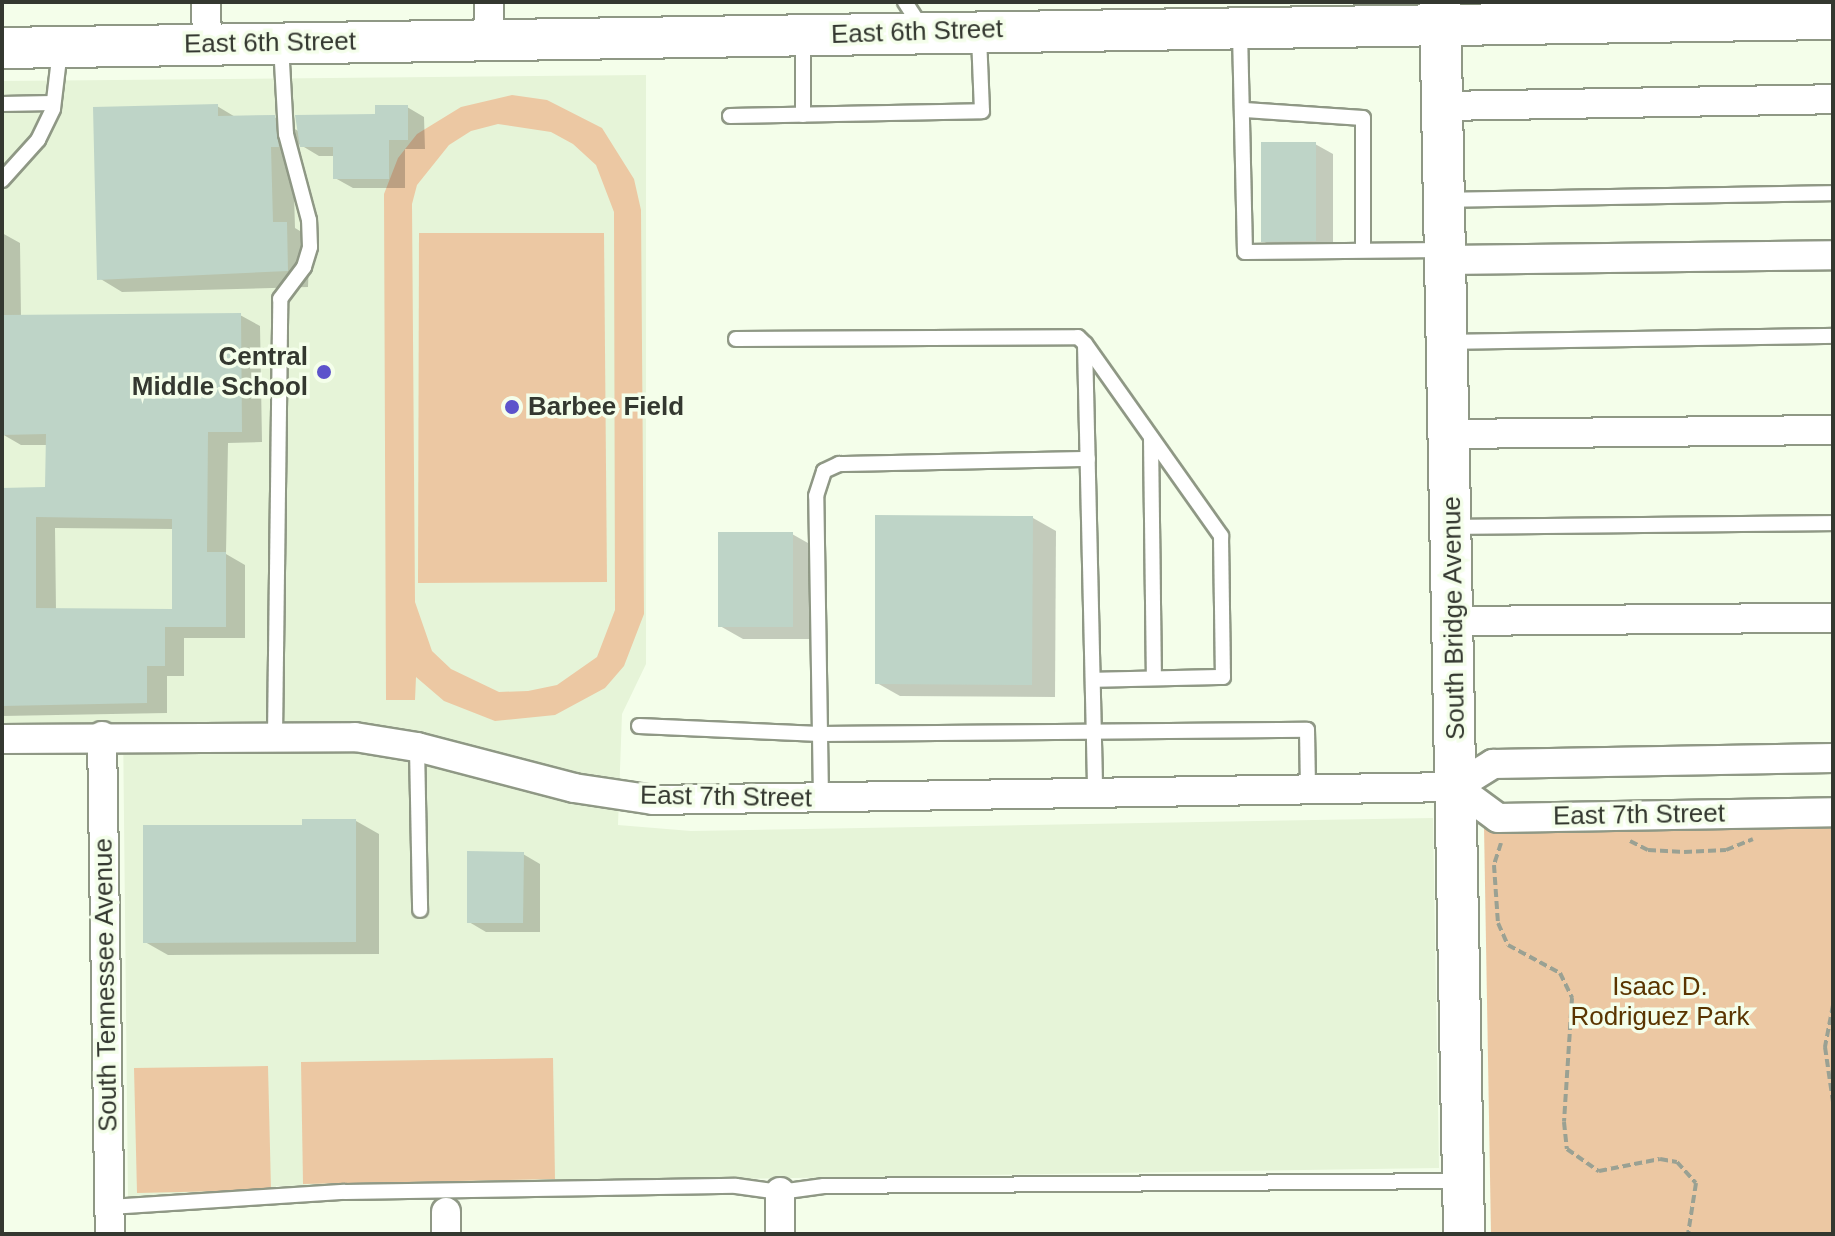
<!DOCTYPE html>
<html>
<head>
<meta charset="utf-8">
<style>
	body { margin:0 }
	#map { position:relative; width:1835px; height:1236px; overflow:hidden; background:#f4feea; font-family:Helvetica,sans-serif }
	div>[style] { position:absolute }
	[style*='--x'] { left:calc(var(--x)*1px); top:calc(var(--y)*1px); width:calc(var(--w)*1px); rotate:calc(var(--a)*1deg) }
	.built>* { inset:0; background:#e6f4d8 }
	.green>* { inset:0; background:#ecc8a3 }
	.shadow>* { inset:0; background:#0003 }
	.building>* { inset:0; background:#bed4c7 }
	.path>* { height:4px; margin-top:-2px; transform-origin:0; background:repeating-linear-gradient(90deg,#9aa193 0 8px,transparent 0 12px) }
	.roads { filter:drop-shadow(2px 0 #8f9885) drop-shadow(-2px 0 #8f9885) drop-shadow(0 2px #8f9885) drop-shadow(0 -2px #8f9885) }
	.lane>* { height:14px; margin:-7px; padding:0 7px; transform-origin:7px; border-radius:7px; background:#fff }
	.street>* { height:28px; margin:-14px; padding:0 14px; transform-origin:14px; border-radius:14px; background:#fff }
	.secondary>* { height:40px; margin:-20px; padding:0 20px; transform-origin:20px; border-radius:20px; background:#fff }
	.dots>* { width:22px; height:22px; translate:-50% -50%; box-sizing:border-box; border:4px solid #f4feea; border-radius:50% }
	span { translate:-50% -50%; white-space:nowrap; text-align:center; line-height:1.15; -webkit-text-stroke:7px #f4feea; paint-order:stroke }
	.street-label { font-size:26px; color:#343830 }
	.poi-label { font-size:26px; color:#343830; font-weight:700 }
	.right { translate:-100% -50%; text-align:right }
	.left { translate:0 -50%; text-align:left }
	.park-label { font-size:26px; color:#5a3400 }
	.frame { position:absolute; inset:0; border:4px solid #343830; pointer-events:none }
</style>
</head>
<body>
<div id="map">
	<div class="built">
		<div style="clip-path:polygon(646px 75px,646px 664px,622px 714px,618px 825px,691px 831px,1433px 818px,1439px 1168px,276px 1186px,275px 1195px,128px 1199px,123px 723px,2px 723px,2px 81px)"></div>
	</div>
	<div class="green">
		<div style="clip-path:polygon(evenodd,512px 95px,547px 100px,602px 128px,634px 179px,641px 210px,644px 614px,624px 666px,605px 688px,555px 715px,495px 721px,444px 701px,416px 677px,415px 700px,386px 700px,384px 194px,398px 158px,417px 134px,461px 107px,512px 95px,498px 124px,551px 132px,573px 144px,596px 165px,614px 212px,615px 610px,597px 657px,557px 685px,528px 691px,499px 692px,451px 669px,432px 651px,415px 602px,412px 204px,417px 185px,449px 145px,471px 131px,498px 124px)"></div>
		<div style="clip-path:polygon(419px 233px,604px 233px,607px 582px,418px 583px)"></div>
		<div style="clip-path:polygon(1833px 818px,1833px 1234px,1491px 1234px,1484px 826px)"></div>
		<div style="clip-path:polygon(553px 1058px,555px 1179px,303px 1184px,301px 1062px)"></div>
		<div style="clip-path:polygon(268px 1066px,271px 1190px,137px 1193px,134px 1068px)"></div>
	</div>
	<div class="shadow">
		<div style="clip-path:polygon(217px 106px,237px 118px,274px 117px,300px 132px,407px 107px,424px 117px,425px 149px,405px 149px,405px 188px,353px 188px,335px 178px,335px 156px,319px 156px,299px 144px,301px 159px,293px 159px,295px 228px,310px 237px,308px 287px,122px 292px,99px 278px)"></div>
		<div style="clip-path:polygon(1315px 144px,1333px 154px,1333px 250px,1280px 251px,1263px 241px)"></div>
		<div style="clip-path:polygon(evenodd,2px 233px,20px 243px,21px 317px,240px 315px,260px 326px,262px 442px,228px 443px,226px 554px,245px 565px,245px 638px,184px 638px,184px 676px,167px 676px,167px 713px,2px 716px,2px 490px,47px 489px,48px 445px,21px 445px,2px 434px,2px 233px,55px 528px,174px 529px,174px 611px,56px 610px,55px 528px)"></div>
		<div style="clip-path:polygon(1033px 518px,1056px 531px,1055px 697px,900px 696px,877px 683px)"></div>
		<div style="clip-path:polygon(792px 534px,815px 547px,815px 639px,743px 639px,720px 626px)"></div>
		<div style="clip-path:polygon(356px 821px,379px 834px,379px 954px,168px 955px,145px 942px)"></div>
		<div style="clip-path:polygon(523px 854px,540px 864px,540px 932px,486px 932px,469px 922px)"></div>
	</div>
	<div class="building">
		<div style="clip-path:polygon(218px 104px,218px 116px,275px 115px,279px 147px,271px 147px,273px 222px,287px 222px,288px 271px,97px 280px,93px 107px)"></div>
		<div style="clip-path:polygon(375px 105px,408px 105px,408px 140px,389px 140px,389px 179px,333px 179px,333px 147px,300px 147px,295px 115px,375px 114px)"></div>
		<div style="clip-path:polygon(1261px 142px,1316px 142px,1316px 241px,1261px 242px)"></div>
		<div style="clip-path:polygon(evenodd,241px 313px,242px 432px,208px 432px,207px 552px,226px 552px,226px 627px,165px 627px,165px 666px,147px 666px,147px 703px,2px 706px,2px 488px,45px 487px,46px 434px,2px 435px,2px 315px,241px 313px,36px 517px,172px 519px,172px 609px,36px 608px,36px 517px)"></div>
		<div style="clip-path:polygon(875px 515px,1033px 516px,1032px 685px,875px 684px)"></div>
		<div style="clip-path:polygon(718px 532px,793px 532px,793px 627px,718px 627px)"></div>
		<div style="clip-path:polygon(302px 819px,356px 819px,356px 942px,143px 943px,143px 825px,302px 825px)"></div>
		<div style="clip-path:polygon(467px 851px,524px 852px,523px 923px,467px 923px)"></div>
	</div>
	<div class="path">
		<div style="--x:1630;--y:841;--w:20;--a:27"></div>
		<div style="--x:1648;--y:850;--w:36;--a:3"></div>
		<div style="--x:1684;--y:852;--w:42;--a:-2.7"></div>
		<div style="--x:1726;--y:850;--w:29;--a:-22"></div>
		<div style="--x:1501;--y:843;--w:23;--a:108"></div>
		<div style="--x:1494;--y:865;--w:58;--a:86.1"></div>
		<div style="--x:1498;--y:923;--w:24;--a:66"></div>
		<div style="--x:1508;--y:945;--w:59;--a:28.3"></div>
		<div style="--x:1560;--y:973;--w:28;--a:64"></div>
		<div style="--x:1572;--y:998;--w:124;--a:93.7"></div>
		<div style="--x:1564;--y:1122;--w:27;--a:84"></div>
		<div style="--x:1567;--y:1149;--w:39;--a:35"></div>
		<div style="--x:1599;--y:1171;--w:62;--a:-11.1"></div>
		<div style="--x:1660;--y:1159;--w:17;--a:10"></div>
		<div style="--x:1677;--y:1162;--w:28;--a:48"></div>
		<div style="--x:1696;--y:1183;--w:52;--a:98.9"></div>
		<div style="--x:1833;--y:1005;--w:43;--a:100.8"></div>
		<div style="--x:1825;--y:1047;--w:56;--a:81.7"></div>
	</div>
	<div class="roads">
		<div class="lane">
			<div style="--x:905;--y:2;--w:33;--a:57"></div>
			<div style="--x:1240;--y:32;--w:220;--a:88.7"></div>
			<div style="--x:1245;--y:252;--w:199;--a:-0.6"></div>
			<div style="--x:803;--y:39;--w:76;--a:90"></div>
			<div style="--x:2;--y:104;--w:51;--a:-1.1"></div>
			<div style="--x:1245;--y:110;--w:118;--a:3.9"></div>
			<div style="--x:1363;--y:118;--w:131;--a:90"></div>
			<div style="--x:730;--y:116;--w:252;--a:-1.1"></div>
			<div style="--x:982;--y:111;--w:76;--a:-92.3"></div>
			<div style="--x:2;--y:180;--w:54;--a:-48"></div>
			<div style="--x:38;--y:140;--w:34;--a:-64"></div>
			<div style="--x:53;--y:109;--w:59;--a:-83.2"></div>
			<div style="--x:1445;--y:200;--w:388;--a:-1"></div>
			<div style="--x:736;--y:339;--w:342;--a:-0.3"></div>
			<div style="--x:1078;--y:337;--w:10;--a:45"></div>
			<div style="--x:1085;--y:344;--w:449;--a:88.7"></div>
			<div style="--x:1449;--y:342;--w:384;--a:-0.9"></div>
			<div style="--x:1086;--y:345;--w:234;--a:54.7"></div>
			<div style="--x:1221;--y:536;--w:141;--a:89.2"></div>
			<div style="--x:1223;--y:677;--w:130;--a:178.7"></div>
			<div style="--x:1151;--y:438;--w:240;--a:89.3"></div>
			<div style="--x:1453;--y:527;--w:380;--a:-0.6"></div>
			<div style="--x:639;--y:726;--w:181;--a:2.5"></div>
			<div style="--x:820;--y:734;--w:487;--a:-0.5"></div>
			<div style="--x:1307;--y:730;--w:59;--a:89"></div>
			<div style="--x:275;--y:736;--w:437;--a:-89.3"></div>
			<div style="--x:280;--y:299;--w:40;--a:-53"></div>
			<div style="--x:304;--y:267;--w:21;--a:-73"></div>
			<div style="--x:310;--y:247;--w:27;--a:-92"></div>
			<div style="--x:309;--y:220;--w:89;--a:-105"></div>
			<div style="--x:286;--y:134;--w:90;--a:-93.2"></div>
			<div style="--x:417;--y:747;--w:163;--a:88.9"></div>
			<div style="--x:821;--y:798;--w:302;--a:-90.9"></div>
			<div style="--x:816;--y:496;--w:26;--a:-72"></div>
			<div style="--x:824;--y:471;--w:17;--a:-25"></div>
			<div style="--x:839;--y:464;--w:249;--a:-1.2"></div>
			<div style="--x:110;--y:1207;--w:235;--a:-3.7"></div>
			<div style="--x:345;--y:1192;--w:391;--a:-0.9"></div>
			<div style="--x:736;--y:1186;--w:44;--a:7.8"></div>
			<div style="--x:780;--y:1192;--w:44;--a:-7.8"></div>
			<div style="--x:824;--y:1186;--w:636;--a:-0.45"></div>
		</div>
		<div class="street">
			<div style="--x:206;--y:2;--w:41;--a:88.6"></div>
			<div style="--x:489;--y:2;--w:39;--a:89"></div>
			<div style="--x:1443;--y:106;--w:390;--a:-1"></div>
			<div style="--x:1446;--y:260;--w:387;--a:-0.7"></div>
			<div style="--x:1450;--y:434;--w:383;--a:-0.6"></div>
			<div style="--x:1455;--y:621;--w:378;--a:-0.5"></div>
			<div style="--x:102;--y:736;--w:498;--a:89.1"></div>
			<div style="--x:2;--y:739;--w:353;--a:-0.3"></div>
			<div style="--x:355;--y:737;--w:63;--a:9.2"></div>
			<div style="--x:417;--y:747;--w:162;--a:14.6"></div>
			<div style="--x:574;--y:788;--w:80;--a:8.6"></div>
			<div style="--x:653;--y:800;--w:803;--a:-0.93"></div>
			<div style="--x:1456;--y:787;--w:44;--a:-31.9"></div>
			<div style="--x:1493;--y:764;--w:340;--a:-1"></div>
			<div style="--x:1456;--y:787;--w:52;--a:36.4"></div>
			<div style="--x:1498;--y:818;--w:335;--a:-1"></div>
			<div style="--x:780;--y:1192;--w:42;--a:90"></div>
			<div style="--x:446;--y:1212;--w:22;--a:90"></div>
		</div>
		<div class="secondary">
			<div style="--x:1440;--y:2;--w:1232;--a:88.88"></div>
			<div style="--x:2;--y:48;--w:1831;--a:-0.91"></div>
		</div>
	</div>
	<div class="dots">
		<div style="left:324px;top:372px;background:#5c53cb"></div>
		<div style="left:512px;top:407px;background:#5c53cb"></div>
	</div>
	<div class="street-label">
		<span style="left:917px;top:32px;rotate:-2deg">East 6th Street</span>
		<span style="left:270px;top:43px;rotate:-1deg">East 6th Street</span>
		<span style="left:1454px;top:618px;rotate:-91deg">South Bridge Avenue</span>
		<span style="left:726px;top:797px;rotate:1deg">East 7th Street</span>
		<span style="left:1639px;top:815px;rotate:-1deg">East 7th Street</span>
		<span style="left:106px;top:985px;rotate:-91deg">South Tennessee Avenue</span>
	</div>
	<div class="poi-label">
		<span class="right" style="left:308px;top:372px">Central<br>Middle School</span>
		<span class="left" style="left:528px;top:407px">Barbee Field</span>
	</div>
	<div class="park-label">
		<span style="left:1660px;top:1002px">Isaac D.<br>Rodriguez Park</span>
	</div>
	<div class="frame"></div>
</div>
</body>
</html>
